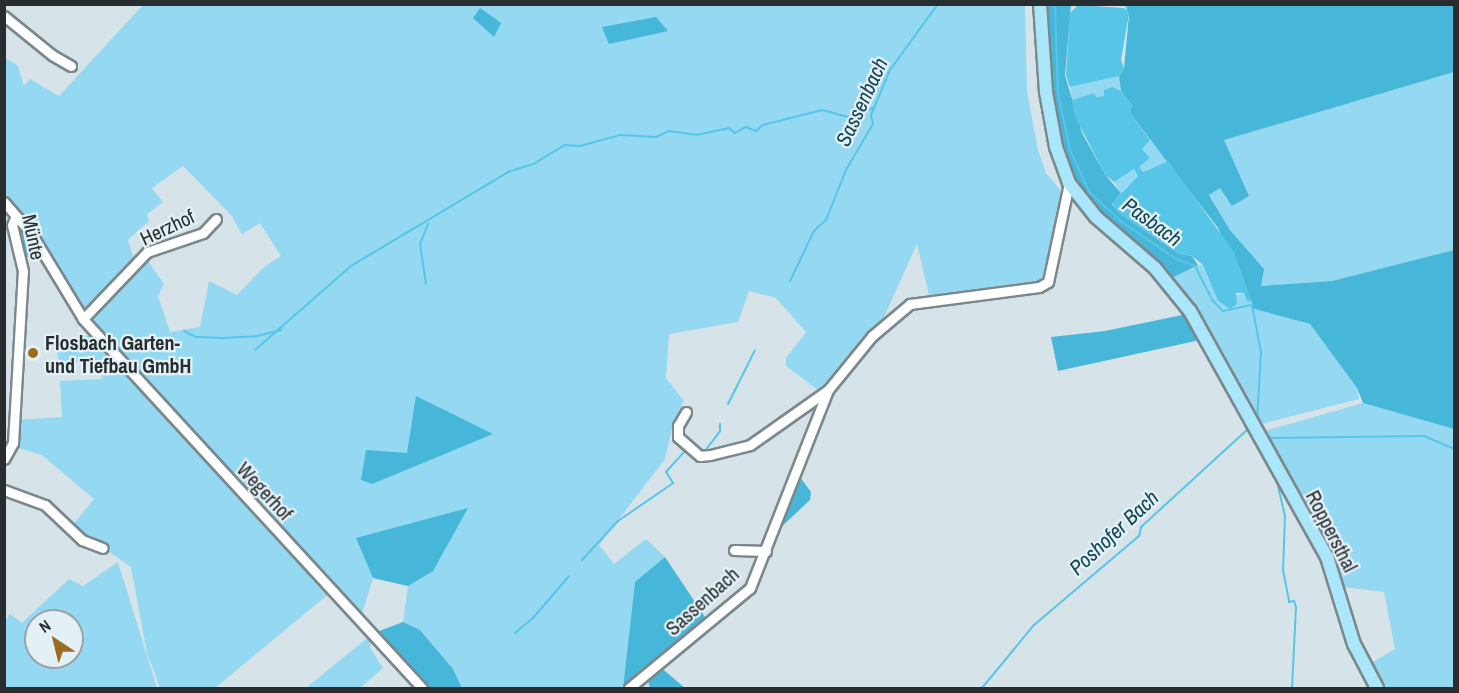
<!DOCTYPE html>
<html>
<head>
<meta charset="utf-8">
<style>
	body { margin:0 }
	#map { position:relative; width:1459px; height:693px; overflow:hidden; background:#d6e4e9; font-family:"Archivo Narrow",sans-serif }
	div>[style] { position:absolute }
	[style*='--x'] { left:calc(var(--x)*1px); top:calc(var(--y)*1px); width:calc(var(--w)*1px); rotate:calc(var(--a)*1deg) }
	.green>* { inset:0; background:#94d8f1 }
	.forest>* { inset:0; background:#46b6d9 }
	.water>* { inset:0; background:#57c5e8 }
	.stream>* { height:2px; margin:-1px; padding:0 1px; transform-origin:1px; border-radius:1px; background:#57c5e8 }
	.roads { filter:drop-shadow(2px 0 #7b888c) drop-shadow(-2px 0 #7b888c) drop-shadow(0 2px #7b888c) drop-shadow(0 -2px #7b888c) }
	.minor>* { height:9px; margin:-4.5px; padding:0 4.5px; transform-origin:4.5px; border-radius:4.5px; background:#fff }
	.major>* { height:12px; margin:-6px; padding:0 6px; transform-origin:6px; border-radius:6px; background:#abe7fb }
	.dots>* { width:16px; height:16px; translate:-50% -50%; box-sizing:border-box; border:3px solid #e3f1f6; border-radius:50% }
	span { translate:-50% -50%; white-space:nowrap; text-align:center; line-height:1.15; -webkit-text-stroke:4.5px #e3f1f6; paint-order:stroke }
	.street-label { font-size:20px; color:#282d2f }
	.poi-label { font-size:20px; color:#282d2f; font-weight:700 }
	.left { translate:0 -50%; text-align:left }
	.water-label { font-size:21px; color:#144554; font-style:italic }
	.frame { position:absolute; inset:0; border:6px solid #282d2f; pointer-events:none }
	.north { position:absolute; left:24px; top:609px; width:60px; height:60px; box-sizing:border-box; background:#e3f1f6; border:2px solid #98a3a6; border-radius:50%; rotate:325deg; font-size:16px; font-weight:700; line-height:24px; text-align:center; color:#282d2f }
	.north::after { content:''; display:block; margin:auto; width:21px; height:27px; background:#9d6b20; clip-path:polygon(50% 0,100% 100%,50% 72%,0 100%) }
</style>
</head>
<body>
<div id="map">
	<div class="green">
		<div style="clip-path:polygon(evenodd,143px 5px,1025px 5px,1027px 91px,1038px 150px,1046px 173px,1061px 191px,1048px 272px,1035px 284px,929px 295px,917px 244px,880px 326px,818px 390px,786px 366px,786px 358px,806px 332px,776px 298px,749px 291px,738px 322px,669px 334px,666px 378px,684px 401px,674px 421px,665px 459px,599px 545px,614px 564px,646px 539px,665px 557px,635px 583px,623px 688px,462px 688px,453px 669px,420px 630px,403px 622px,408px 586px,373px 578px,362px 614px,89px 321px,8px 200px,5px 193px,4px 57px,18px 66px,24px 86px,30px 79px,59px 96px,143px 5px,183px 166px,231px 215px,242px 234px,260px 223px,281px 256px,263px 268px,237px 295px,209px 281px,200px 327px,170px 332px,158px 296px,164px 284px,143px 254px,134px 259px,128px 240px,149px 221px,147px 214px,163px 202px,152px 188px,183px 166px)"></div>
		<div style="clip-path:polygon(1454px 72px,1454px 250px,1332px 281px,1260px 286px,1263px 269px,1230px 230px,1209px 194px,1220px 187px,1223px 140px)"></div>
		<div style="clip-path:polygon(1119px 76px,1121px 91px,1111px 87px,1104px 96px,1095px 97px,1094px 93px,1072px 100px,1070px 87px)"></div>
		<div style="clip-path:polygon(1150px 140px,1168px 161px,1142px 172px,1138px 166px,1149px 159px,1142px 149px)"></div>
		<div style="clip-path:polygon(1134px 169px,1138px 176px,1121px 193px,1114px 182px)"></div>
		<div style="clip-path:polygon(1198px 265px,1203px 265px,1218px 301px,1244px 293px,1247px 301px,1252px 302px,1251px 308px,1310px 324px,1357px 388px,1359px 399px,1257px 425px,1170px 279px)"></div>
		<div style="clip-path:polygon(94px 335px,331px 592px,215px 688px,160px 688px,147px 653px,131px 567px,72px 526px,94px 499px,42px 455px,15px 447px,15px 420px,62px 417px,60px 381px,102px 379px,97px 361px,59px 364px,56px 340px)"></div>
		<div style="clip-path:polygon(1363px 403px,1454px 429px,1454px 684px,1451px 688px,1383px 688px,1368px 665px,1395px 649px,1384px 592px,1343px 587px,1331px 555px,1261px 432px)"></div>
		<div style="clip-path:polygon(evenodd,118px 562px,157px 688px,5px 688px,5px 622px,10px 614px,22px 623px,69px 579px,83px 586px,118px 562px,36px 621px,72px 621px,72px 657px,36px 657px,36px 621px)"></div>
		<div style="clip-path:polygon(371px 635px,370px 648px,383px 668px,360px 688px,306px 688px)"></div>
	</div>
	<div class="forest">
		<div style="clip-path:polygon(1045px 5px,1071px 5px,1065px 75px,1082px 133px,1106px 176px,1121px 193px,1112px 204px,1118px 212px,1179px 254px,1192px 256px,1198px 265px,1170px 279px,1087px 200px,1074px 180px,1061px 146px,1048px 90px)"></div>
		<div style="clip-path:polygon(1125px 5px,1454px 5px,1454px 72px,1224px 140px,1249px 196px,1232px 206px,1220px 188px,1209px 195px,1230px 230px,1264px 269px,1261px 286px,1332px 281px,1454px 250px,1454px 429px,1363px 403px,1357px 388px,1310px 324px,1251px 308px,1252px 302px,1218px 228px,1130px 113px,1132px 106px,1121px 91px,1119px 76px,1124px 68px,1129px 15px)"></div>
		<div style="clip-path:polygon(480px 8px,501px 23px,494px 37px,473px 18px)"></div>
		<div style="clip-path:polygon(656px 17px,668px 31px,609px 44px,602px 27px)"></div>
		<div style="clip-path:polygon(18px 225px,25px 231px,43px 256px,25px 257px,15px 231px)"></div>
		<div style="clip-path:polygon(1187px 314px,1200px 340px,1058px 371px,1051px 337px,1105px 331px)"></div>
		<div style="clip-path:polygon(416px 396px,493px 434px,372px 484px,361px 480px,366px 450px,407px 453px)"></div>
		<div style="clip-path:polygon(800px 477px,811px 492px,810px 500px,777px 531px)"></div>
		<div style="clip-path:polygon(468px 508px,433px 571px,408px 586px,373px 578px,356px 538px)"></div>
		<div style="clip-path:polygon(665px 557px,707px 620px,623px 688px,635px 582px)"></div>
		<div style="clip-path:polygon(403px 622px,420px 630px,453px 669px,462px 688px,422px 688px,374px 633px)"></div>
		<div style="clip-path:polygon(659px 666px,685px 688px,650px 688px,647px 677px)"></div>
	</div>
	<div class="water">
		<div style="clip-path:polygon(1078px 5px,1124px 8px,1129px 14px,1121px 60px,1124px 68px,1119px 76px,1070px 87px,1066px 75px,1070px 13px)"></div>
		<div style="clip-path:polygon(1112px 87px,1121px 91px,1132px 106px,1130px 113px,1150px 140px,1142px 149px,1150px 158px,1139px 167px,1143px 172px,1168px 161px,1234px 252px,1252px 302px,1247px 301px,1244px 293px,1236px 293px,1237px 304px,1230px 309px,1218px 301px,1203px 265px,1192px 256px,1179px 254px,1118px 212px,1112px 203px,1138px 176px,1134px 169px,1114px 182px,1106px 176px,1075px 117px,1072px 100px,1094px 93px,1096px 97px,1104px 96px,1104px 90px)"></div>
	</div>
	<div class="stream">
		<div style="--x:1055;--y:4;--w:90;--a:88.1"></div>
		<div style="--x:1058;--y:94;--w:57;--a:77.9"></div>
		<div style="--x:1070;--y:150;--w:47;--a:65.1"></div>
		<div style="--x:1090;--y:193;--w:43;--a:42.2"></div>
		<div style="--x:1122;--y:222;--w:65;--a:34.4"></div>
		<div style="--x:1176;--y:259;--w:20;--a:20"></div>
		<div style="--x:1195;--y:266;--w:39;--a:63"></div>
		<div style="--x:1213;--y:301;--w:14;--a:45"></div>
		<div style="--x:1223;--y:311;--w:30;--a:-12"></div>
		<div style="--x:1252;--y:305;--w:48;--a:79.2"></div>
		<div style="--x:1261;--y:352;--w:69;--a:93.3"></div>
		<div style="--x:1126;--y:13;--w:9;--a:-77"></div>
		<div style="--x:790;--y:281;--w:55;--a:-64.4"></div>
		<div style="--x:814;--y:231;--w:16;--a:-43"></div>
		<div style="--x:826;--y:220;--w:54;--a:-68.2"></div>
		<div style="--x:846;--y:170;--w:53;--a:-59.6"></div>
		<div style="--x:873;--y:124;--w:9;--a:-103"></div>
		<div style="--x:871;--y:115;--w:49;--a:-67.1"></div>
		<div style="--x:890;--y:70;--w:82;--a:-54"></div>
		<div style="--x:426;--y:284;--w:40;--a:-98.5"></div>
		<div style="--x:420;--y:244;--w:22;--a:-68"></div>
		<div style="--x:184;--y:331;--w:13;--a:27"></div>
		<div style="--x:196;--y:337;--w:26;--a:2"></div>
		<div style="--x:222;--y:338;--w:35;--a:-3"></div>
		<div style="--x:257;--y:336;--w:25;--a:-14"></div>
		<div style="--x:255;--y:350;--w:128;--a:-41.2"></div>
		<div style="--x:351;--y:266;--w:183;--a:-30.9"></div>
		<div style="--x:508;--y:172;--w:28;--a:-18"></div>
		<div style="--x:535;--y:163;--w:35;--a:-31"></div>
		<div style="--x:565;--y:145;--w:15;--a:4"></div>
		<div style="--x:580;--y:146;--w:41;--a:-15.4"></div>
		<div style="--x:620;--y:135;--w:36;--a:3"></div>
		<div style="--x:656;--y:137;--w:14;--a:-25"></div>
		<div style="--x:669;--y:131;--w:27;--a:8"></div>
		<div style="--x:696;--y:135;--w:34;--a:-12"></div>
		<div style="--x:729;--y:128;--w:8;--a:40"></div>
		<div style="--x:735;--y:133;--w:13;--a:-29"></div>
		<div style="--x:746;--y:127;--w:11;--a:22"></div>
		<div style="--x:756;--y:131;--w:9;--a:-41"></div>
		<div style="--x:763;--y:125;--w:61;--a:-14.3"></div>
		<div style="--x:822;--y:110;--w:31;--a:15"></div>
		<div style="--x:852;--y:118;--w:25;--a:-26"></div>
		<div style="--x:728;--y:404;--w:60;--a:-63.4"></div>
		<div style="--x:1267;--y:438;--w:157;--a:-0.7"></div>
		<div style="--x:1424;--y:436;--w:33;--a:23"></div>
		<div style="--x:1274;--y:449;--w:33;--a:59"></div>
		<div style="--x:705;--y:451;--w:25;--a:-53"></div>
		<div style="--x:720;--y:431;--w:7;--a:-90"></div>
		<div style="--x:1278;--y:486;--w:31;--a:77"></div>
		<div style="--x:1285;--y:516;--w:54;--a:92.1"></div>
		<div style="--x:1283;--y:570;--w:33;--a:79"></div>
		<div style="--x:1289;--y:602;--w:5;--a:-11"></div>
		<div style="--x:1294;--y:601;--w:6;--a:72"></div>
		<div style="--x:1296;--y:607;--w:81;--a:92.8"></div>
		<div style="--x:582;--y:560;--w:53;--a:-47.3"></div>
		<div style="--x:618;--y:521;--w:67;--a:-34.6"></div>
		<div style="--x:673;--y:483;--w:13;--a:-122"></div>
		<div style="--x:666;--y:472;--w:30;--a:-48"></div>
		<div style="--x:515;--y:633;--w:23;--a:-40"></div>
		<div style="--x:533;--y:618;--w:55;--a:-49.4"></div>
		<div style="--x:982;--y:688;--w:82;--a:-50.5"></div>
		<div style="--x:1034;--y:625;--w:138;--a:-40.3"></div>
		<div style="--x:1139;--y:536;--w:9;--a:-77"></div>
		<div style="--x:1141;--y:527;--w:144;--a:-42.5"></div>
	</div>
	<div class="roads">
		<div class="minor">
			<div style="--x:4;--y:16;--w:62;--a:39.1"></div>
			<div style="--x:52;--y:55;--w:22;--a:30"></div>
			<div style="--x:4;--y:202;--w:41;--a:48.9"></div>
			<div style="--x:31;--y:233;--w:100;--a:58.8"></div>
			<div style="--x:83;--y:319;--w:501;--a:47.43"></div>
			<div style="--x:83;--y:319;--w:93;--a:-46.3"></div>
			<div style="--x:147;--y:252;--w:59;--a:-18.7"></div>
			<div style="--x:203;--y:233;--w:19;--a:-47"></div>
			<div style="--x:686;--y:412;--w:16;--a:120"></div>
			<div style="--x:678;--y:426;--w:11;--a:90"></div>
			<div style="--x:678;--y:437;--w:29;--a:41"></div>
			<div style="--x:700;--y:456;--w:10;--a:-6"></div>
			<div style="--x:710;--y:455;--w:41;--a:-14"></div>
			<div style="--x:750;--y:445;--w:95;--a:-35.2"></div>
			<div style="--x:4;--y:459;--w:18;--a:-61"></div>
			<div style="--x:13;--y:443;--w:172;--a:-86.7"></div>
			<div style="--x:23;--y:271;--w:47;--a:-103.4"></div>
			<div style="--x:12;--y:225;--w:8;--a:-67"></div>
			<div style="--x:4;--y:490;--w:44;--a:20.1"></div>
			<div style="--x:45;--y:505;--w:51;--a:43.4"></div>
			<div style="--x:82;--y:540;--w:22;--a:21"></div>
			<div style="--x:734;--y:550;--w:32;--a:2"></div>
			<div style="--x:629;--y:688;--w:157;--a:-39.6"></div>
			<div style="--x:750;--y:588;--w:213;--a:-68.5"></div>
			<div style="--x:828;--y:390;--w:70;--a:-50.8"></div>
			<div style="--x:872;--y:336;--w:50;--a:-40.1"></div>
			<div style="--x:910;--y:304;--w:130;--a:-7.5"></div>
			<div style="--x:1039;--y:287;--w:10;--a:-29"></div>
			<div style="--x:1048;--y:282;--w:101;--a:-78"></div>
		</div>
		<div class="major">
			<div style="--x:1040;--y:4;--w:88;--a:86.1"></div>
			<div style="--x:1046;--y:92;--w:56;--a:79.7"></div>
			<div style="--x:1056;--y:147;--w:38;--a:70"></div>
			<div style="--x:1069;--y:183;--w:43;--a:51.5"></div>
			<div style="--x:1096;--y:217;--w:78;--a:40.8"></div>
			<div style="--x:1155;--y:268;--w:55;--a:50.9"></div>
			<div style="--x:1190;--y:311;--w:282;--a:60.9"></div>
			<div style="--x:1327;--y:557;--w:91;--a:72.8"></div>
			<div style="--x:1354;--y:644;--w:50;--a:62.4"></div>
		</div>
	</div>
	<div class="dots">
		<div style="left:33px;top:353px;background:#9d6b20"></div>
	</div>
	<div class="street-label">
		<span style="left:167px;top:227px;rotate:-25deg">Herzhof</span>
		<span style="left:34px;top:237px;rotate:78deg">Münte</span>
		<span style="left:265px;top:491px;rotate:47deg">Wegerhof</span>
		<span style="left:1332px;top:531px;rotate:63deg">Roppersthal</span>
		<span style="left:702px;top:601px;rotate:-42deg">Sassenbach</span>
	</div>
	<div class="poi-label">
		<span class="left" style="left:45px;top:354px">Flosbach Garten-<br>und Tiefbau GmbH</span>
	</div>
	<div class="water-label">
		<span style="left:862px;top:102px;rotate:-65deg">Sassenbach</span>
		<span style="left:1152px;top:222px;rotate:36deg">Pasbach</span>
		<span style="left:1114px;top:533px;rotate:-43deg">Poshofer Bach</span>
	</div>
	<div class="frame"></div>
	<div class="north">N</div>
</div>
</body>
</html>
